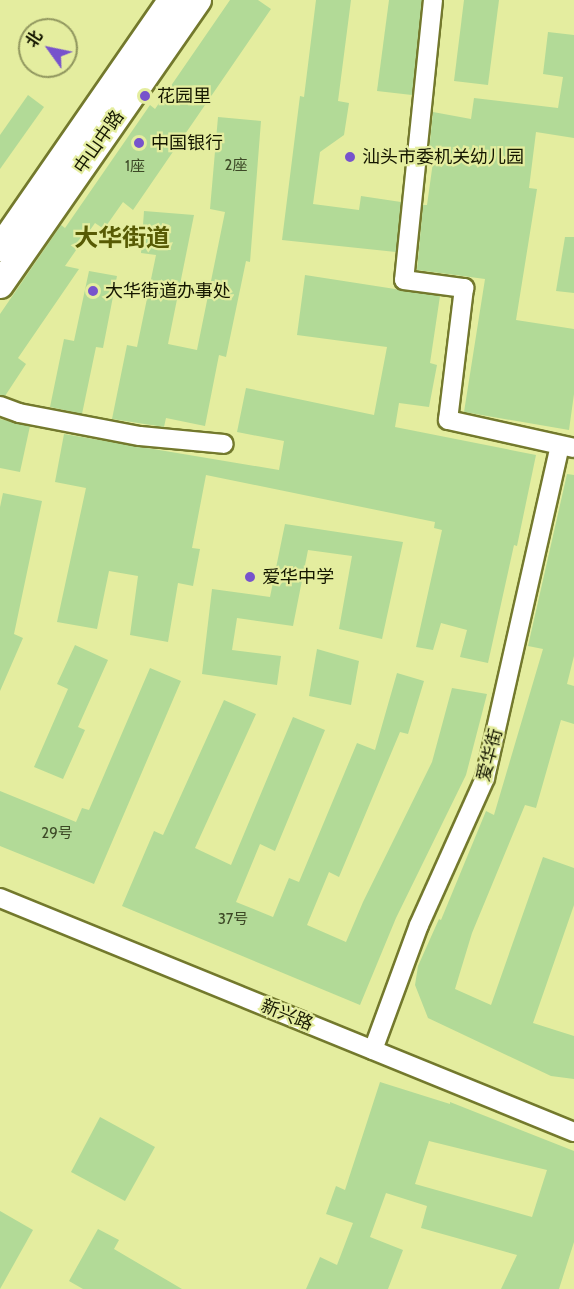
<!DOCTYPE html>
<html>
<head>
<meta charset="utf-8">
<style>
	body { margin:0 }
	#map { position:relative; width:574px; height:1289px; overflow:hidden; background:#e4ed9f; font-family:Cabin,"Noto Sans SC",sans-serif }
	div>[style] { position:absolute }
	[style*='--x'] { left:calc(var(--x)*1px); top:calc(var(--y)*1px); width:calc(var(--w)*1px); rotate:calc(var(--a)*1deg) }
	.building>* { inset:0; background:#b2da97 }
	.roads { filter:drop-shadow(2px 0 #73792d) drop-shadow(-2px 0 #73792d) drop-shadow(0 2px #73792d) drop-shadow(0 -2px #73792d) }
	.street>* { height:18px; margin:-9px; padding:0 9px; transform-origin:9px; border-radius:9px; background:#fff }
	.secondary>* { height:26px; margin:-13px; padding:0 13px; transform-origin:13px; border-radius:13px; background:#fff }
	.dots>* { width:16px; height:16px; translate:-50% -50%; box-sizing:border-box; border:3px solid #e4ed9f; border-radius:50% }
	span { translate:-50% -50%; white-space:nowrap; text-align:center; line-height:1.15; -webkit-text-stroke:4.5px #e4ed9f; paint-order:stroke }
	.number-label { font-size:15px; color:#3c4826 }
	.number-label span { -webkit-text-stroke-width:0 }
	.poi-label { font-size:18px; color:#151700 }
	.left { translate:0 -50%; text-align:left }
	.street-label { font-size:18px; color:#151700 }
	.district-label { font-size:24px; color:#575b04; font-weight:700 }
	.north { position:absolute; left:18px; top:18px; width:60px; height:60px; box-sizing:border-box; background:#e4ed9f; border:2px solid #91975f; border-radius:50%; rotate:303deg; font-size:16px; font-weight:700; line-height:24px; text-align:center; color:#151700 }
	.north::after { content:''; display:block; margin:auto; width:21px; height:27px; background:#7753cc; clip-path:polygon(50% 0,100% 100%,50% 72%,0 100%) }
</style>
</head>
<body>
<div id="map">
	<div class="building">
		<div style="clip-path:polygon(230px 0,258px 0,271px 9px,133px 210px,123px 202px,104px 229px,95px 223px,65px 266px,79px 269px,18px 358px,26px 364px,5px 396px,0 395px,0 314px,61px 225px,65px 228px,150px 105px,155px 109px)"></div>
		<div style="clip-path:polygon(316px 0,351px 0,338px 101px,349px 103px,344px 135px,320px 152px,313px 204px,359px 210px,361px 196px,401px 202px,396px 252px,282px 240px,300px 96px,304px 97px)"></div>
		<div style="clip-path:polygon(389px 0,422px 0,412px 95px,377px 91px)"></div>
		<div style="clip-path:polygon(464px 0,499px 0,488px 85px,454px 81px)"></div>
		<div style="clip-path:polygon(548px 32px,574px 35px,574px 138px,536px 132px,529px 188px,537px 189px,516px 320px,574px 329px,574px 394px,569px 430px,464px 412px,485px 279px,417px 270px,423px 205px,427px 205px,433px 162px,428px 161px,433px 112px,471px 119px,474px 98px,558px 108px,563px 77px,543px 74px)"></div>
		<div style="clip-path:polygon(28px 95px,44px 107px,0 169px,0 135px)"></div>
		<div style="clip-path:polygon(218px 117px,261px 121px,250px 262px,246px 261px,226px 357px,219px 355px,205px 426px,166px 418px,164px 427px,112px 419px,127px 345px,137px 347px,156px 255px,141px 253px,144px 211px,194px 215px,168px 344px,197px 350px,225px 212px,210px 209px)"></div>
		<div style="clip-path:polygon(565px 237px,574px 237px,574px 293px,556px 291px)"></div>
		<div style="clip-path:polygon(89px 271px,117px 276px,103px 348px,96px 347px,82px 414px,50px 407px,64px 339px,74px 341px)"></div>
		<div style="clip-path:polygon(305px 275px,440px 296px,430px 363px,437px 365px,429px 407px,399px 403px,395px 427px,536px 455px,517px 546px,514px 545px,488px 663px,460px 657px,467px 630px,441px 623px,433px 650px,416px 647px,442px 530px,434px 528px,435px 522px,206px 475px,192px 548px,200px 549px,193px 586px,178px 583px,168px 642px,130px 635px,138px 576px,109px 571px,97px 629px,57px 622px,86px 488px,55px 482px,64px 434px,279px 470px,284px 441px,237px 432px,246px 388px,374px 415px,387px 347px,297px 335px)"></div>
		<div style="clip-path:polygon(0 419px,30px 426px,20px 472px,0 468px)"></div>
		<div style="clip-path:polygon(567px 474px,574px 475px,574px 656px,567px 684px,574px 686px,574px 724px,561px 720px,536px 808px,525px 805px,472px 933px,455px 989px,491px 1005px,543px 857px,574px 868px,574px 905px,533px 1023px,574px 1036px,574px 1079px,551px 1076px,428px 1018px,415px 985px,418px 966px,439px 919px,441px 920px,486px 811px,494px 815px,543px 649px,528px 646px)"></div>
		<div style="clip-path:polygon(3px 493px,42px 501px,14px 634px,23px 638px,0 691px,0 507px)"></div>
		<div style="clip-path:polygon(285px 524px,403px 542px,382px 639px,339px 629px,352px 556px,308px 550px,293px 626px,237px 618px,232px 650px,281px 656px,277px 685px,202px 674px,212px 589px,270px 597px)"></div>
		<div style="clip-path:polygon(75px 645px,108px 660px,78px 727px,85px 730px,63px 779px,34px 767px,68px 689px,57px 684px)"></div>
		<div style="clip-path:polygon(317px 649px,359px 661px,351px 705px,309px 696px)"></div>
		<div style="clip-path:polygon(150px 668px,181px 681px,94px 884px,0 846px,0 791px,76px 822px,82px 808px,89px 810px)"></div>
		<div style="clip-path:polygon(397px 673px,424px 681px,408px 734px,400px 732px,339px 877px,329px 872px,307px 925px,346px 942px,363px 902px,432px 762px,452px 688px,487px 694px,466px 775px,396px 918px,360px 1005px,122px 906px,154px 831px,163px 835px,224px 700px,256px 714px,195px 848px,231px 865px,293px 717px,325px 730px,275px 851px,260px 844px,236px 902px,273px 917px,289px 878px,299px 882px,357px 743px,375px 750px)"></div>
		<div style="clip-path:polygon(evenodd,380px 1082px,450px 1104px,450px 1102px,574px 1151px,574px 1242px,559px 1289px,501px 1289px,517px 1255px,421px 1228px,427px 1206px,386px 1193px,370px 1237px,403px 1250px,388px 1289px,306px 1289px,320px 1257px,337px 1265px,353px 1223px,326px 1214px,336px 1186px,345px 1190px,380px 1082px,429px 1141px,547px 1170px,532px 1217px,415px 1184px,429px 1141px)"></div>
		<div style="clip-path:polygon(100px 1117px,155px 1147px,125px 1201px,71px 1172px)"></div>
		<div style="clip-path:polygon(0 1211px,33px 1230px,0 1289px)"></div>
		<div style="clip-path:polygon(98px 1229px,119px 1240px,114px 1249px,182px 1289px,83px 1289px,69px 1281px)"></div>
	</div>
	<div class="roads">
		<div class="street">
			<div style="--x:433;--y:0;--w:281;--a:95.9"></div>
			<div style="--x:404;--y:280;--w:61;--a:7.6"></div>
			<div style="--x:464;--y:288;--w:133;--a:96.9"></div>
			<div style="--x:448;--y:420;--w:129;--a:12.5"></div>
			<div style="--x:0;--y:406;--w:20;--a:20"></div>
			<div style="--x:19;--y:413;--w:123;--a:10.8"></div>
			<div style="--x:140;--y:436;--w:84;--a:5.4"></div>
			<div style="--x:0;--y:898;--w:620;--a:22.18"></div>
			<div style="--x:373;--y:1050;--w:133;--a:-69.8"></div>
			<div style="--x:419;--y:925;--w:161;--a:-65.8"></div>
			<div style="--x:485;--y:778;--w:340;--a:-77.3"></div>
		</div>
		<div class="secondary">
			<div style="--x:0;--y:248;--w:302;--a:-55.3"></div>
			<div style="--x:0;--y:285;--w:347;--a:-55.2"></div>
		</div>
	</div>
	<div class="dots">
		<div style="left:145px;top:96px;background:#7753cc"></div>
		<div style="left:139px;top:143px;background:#7753cc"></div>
		<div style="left:350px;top:157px;background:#7753cc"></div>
		<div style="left:93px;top:291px;background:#7753cc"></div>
		<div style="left:250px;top:577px;background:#7753cc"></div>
	</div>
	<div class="number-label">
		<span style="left:236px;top:166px">2座</span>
		<span style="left:135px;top:167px">1座</span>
		<span style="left:57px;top:834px">29号</span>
		<span style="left:233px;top:920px">37号</span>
	</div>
	<div class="poi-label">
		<span class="left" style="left:157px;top:96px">花园里</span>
		<span class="left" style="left:151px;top:143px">中国银行</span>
		<span class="left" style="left:362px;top:157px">汕头市委机关幼儿园</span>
		<span class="left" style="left:105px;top:291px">大华街道办事处</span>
		<span class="left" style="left:262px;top:577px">爱华中学</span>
	</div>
	<div class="street-label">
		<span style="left:99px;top:142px;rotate:-55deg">中山中路</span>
		<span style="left:490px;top:755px;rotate:-75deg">爱华街</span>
		<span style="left:287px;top:1015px;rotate:22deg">新兴路</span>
	</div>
	<div class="district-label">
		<span style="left:122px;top:238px">大华街道</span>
	</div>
	<div class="north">北</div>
</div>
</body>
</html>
